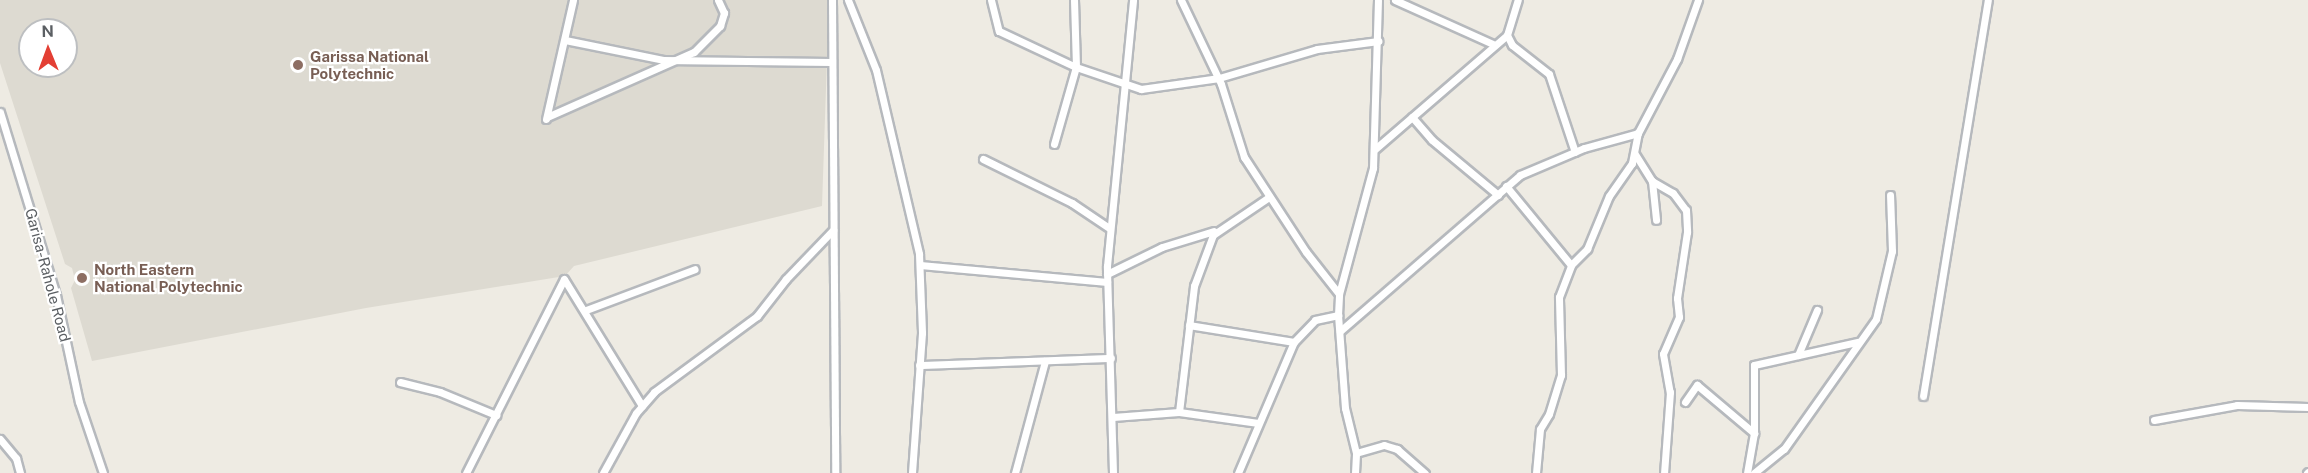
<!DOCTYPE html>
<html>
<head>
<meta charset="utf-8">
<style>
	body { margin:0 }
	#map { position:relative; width:2308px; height:473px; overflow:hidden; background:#eeebe3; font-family:"Public Sans",sans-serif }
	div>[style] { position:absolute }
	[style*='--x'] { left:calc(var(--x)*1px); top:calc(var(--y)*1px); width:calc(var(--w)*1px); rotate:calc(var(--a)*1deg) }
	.education>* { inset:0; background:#dddad1 }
	.roads { filter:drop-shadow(2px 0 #b6b9bd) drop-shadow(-2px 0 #b6b9bd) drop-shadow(0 2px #b6b9bd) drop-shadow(0 -2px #b6b9bd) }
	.minor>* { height:7px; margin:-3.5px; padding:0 3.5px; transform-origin:3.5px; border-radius:3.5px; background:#fff }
	.dots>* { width:16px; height:16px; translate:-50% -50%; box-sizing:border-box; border:3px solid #fff; border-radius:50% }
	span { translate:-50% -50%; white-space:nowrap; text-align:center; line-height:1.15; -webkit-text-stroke:4.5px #fff; paint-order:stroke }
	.education-label { font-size:15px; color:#785e54; font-weight:700 }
	.left { translate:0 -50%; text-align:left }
	.street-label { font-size:15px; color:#5b5f63 }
	.north { position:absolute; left:18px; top:18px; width:60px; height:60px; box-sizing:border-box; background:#fff; border:2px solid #bdbfc1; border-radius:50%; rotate:359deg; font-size:16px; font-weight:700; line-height:24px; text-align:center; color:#5b5f63 }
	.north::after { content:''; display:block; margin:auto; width:21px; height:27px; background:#e33f34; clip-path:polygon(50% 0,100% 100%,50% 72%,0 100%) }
</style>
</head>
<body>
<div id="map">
	<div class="education">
		<div style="clip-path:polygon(evenodd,0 0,829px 0,822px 206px,574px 266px,565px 276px,366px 308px,92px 361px,71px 288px,75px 280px,72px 268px,65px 264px,0 63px,0 0,30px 30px,66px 30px,66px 66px,30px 66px,30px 30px)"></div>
	</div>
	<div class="roads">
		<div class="minor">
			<div style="--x:832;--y:0;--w:473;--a:89.6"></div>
			<div style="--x:848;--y:0;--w:75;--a:68.2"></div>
			<div style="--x:876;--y:70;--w:189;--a:76.8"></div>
			<div style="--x:919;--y:254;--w:79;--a:87.8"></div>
			<div style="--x:922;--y:333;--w:140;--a:94.1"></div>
			<div style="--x:991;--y:0;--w:32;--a:76"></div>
			<div style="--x:999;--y:31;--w:85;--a:25.1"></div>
			<div style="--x:1076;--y:67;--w:69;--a:18.7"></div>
			<div style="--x:1141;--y:89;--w:79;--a:-8"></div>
			<div style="--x:1219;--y:78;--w:102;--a:-16.5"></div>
			<div style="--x:1317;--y:49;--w:62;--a:-7.5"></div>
			<div style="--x:1181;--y:0;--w:93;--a:64.5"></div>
			<div style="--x:1221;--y:84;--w:77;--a:72.5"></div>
			<div style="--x:1244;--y:157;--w:113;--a:56.9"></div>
			<div style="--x:1306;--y:252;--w:53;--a:51.8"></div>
			<div style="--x:1395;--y:0;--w:107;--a:24.2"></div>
			<div style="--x:1507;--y:35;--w:11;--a:63"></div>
			<div style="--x:1512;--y:45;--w:47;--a:38.1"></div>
			<div style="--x:1549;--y:74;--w:82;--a:71.6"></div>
			<div style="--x:565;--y:40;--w:100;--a:11.5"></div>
			<div style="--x:663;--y:60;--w:168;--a:0.7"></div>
			<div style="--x:0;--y:112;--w:191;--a:73"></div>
			<div style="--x:56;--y:295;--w:109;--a:77.9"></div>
			<div style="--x:79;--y:402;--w:75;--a:71.3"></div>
			<div style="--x:547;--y:117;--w:161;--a:-23.9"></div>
			<div style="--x:694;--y:52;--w:37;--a:-45"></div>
			<div style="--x:720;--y:26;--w:14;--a:-73"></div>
			<div style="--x:724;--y:13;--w:14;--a:-115"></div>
			<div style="--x:1412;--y:117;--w:30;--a:49"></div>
			<div style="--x:1432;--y:140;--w:86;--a:39.8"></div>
			<div style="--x:546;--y:119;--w:122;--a:-77.2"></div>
			<div style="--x:1054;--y:144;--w:80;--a:-74.1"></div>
			<div style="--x:1076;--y:67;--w:67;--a:-91.7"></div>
			<div style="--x:1375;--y:149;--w:174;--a:-40.8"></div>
			<div style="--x:1507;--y:35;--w:37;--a:-73"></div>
			<div style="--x:1635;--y:154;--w:32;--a:58"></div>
			<div style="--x:1652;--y:181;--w:39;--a:84"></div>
			<div style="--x:983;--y:159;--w:99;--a:26.3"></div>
			<div style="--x:1072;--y:203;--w:45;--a:34"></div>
			<div style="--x:1652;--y:181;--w:24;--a:30"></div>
			<div style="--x:1673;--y:193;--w:21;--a:53"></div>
			<div style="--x:1686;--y:210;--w:22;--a:87"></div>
			<div style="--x:1687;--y:232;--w:67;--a:98.6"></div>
			<div style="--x:1677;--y:298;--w:19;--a:84"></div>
			<div style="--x:1679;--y:317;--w:40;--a:113.4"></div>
			<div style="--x:1663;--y:354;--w:39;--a:80"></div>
			<div style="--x:1670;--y:392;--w:81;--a:94.2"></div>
			<div style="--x:1506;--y:186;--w:102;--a:50.6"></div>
			<div style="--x:1571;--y:265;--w:23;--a:-45"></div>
			<div style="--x:1587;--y:249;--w:57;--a:-67.5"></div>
			<div style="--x:1609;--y:196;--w:40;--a:-55.1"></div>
			<div style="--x:1632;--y:163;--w:31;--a:-79"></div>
			<div style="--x:920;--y:265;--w:188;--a:5.2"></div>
			<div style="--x:1107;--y:274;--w:61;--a:-26.1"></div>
			<div style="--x:1162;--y:247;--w:54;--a:-17.1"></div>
			<div style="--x:564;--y:279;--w:149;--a:58.4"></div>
			<div style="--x:586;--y:310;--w:116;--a:-20.6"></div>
			<div style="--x:1189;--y:325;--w:106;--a:9.2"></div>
			<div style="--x:1340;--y:331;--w:238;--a:-40.9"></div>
			<div style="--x:1520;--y:175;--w:69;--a:-22.9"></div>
			<div style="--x:1584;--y:148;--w:56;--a:-15.5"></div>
			<div style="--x:1638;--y:133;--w:84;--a:-62.2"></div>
			<div style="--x:1677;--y:59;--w:63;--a:-70.4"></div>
			<div style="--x:1798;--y:355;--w:49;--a:-67.1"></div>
			<div style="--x:919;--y:365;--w:192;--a:-2.1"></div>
			<div style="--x:400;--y:382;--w:41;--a:14"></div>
			<div style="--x:440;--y:392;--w:61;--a:22.3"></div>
			<div style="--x:1923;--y:396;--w:401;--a:-80.7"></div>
			<div style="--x:1685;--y:402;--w:21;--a:-55"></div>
			<div style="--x:1697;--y:385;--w:75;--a:40.1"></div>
			<div style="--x:1179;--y:412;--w:127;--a:-83.2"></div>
			<div style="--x:1194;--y:286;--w:54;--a:-69.6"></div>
			<div style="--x:1213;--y:235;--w:68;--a:-34.2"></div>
			<div style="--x:1113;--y:417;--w:66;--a:-4.3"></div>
			<div style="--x:1179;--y:412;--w:80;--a:7.9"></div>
			<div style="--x:2154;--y:420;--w:84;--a:-10.2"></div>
			<div style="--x:2237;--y:405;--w:71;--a:1.6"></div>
			<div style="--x:0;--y:439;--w:25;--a:50"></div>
			<div style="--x:16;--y:458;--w:16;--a:75"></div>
			<div style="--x:1356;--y:453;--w:29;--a:-16"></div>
			<div style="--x:1384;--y:445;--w:14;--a:17"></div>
			<div style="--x:1397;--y:449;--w:37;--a:41"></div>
			<div style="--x:466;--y:473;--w:217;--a:-63.2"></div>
			<div style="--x:603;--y:473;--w:68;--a:-61.2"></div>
			<div style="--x:636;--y:413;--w:28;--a:-49"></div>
			<div style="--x:654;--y:392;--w:128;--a:-36.4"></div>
			<div style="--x:757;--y:316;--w:47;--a:-51.9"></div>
			<div style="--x:786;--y:279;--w:68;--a:-46.2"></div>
			<div style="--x:1015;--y:473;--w:116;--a:-75"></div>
			<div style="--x:1113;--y:473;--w:207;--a:-91.7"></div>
			<div style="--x:1107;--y:266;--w:267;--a:-84.4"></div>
			<div style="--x:1238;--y:473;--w:142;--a:-66.9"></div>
			<div style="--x:1294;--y:342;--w:30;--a:-46"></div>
			<div style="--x:1315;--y:320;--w:24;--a:-12"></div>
			<div style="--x:1355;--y:473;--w:20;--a:-87"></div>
			<div style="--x:1356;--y:453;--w:46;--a:-103.7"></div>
			<div style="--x:1345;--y:408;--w:93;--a:-94.3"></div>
			<div style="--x:1338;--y:315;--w:21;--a:-87"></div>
			<div style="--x:1339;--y:294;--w:131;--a:-74.9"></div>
			<div style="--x:1373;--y:168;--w:168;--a:-88.3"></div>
			<div style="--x:1536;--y:473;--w:44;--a:-84.8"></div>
			<div style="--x:1540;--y:429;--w:17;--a:-59"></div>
			<div style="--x:1549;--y:414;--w:41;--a:-72.9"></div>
			<div style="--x:1561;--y:375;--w:78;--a:-91.5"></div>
			<div style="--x:1559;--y:297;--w:34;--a:-69"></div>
			<div style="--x:1747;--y:473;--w:41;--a:-80.1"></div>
			<div style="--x:1754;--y:433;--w:68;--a:-90"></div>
			<div style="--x:1754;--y:365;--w:106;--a:-12.6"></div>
			<div style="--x:1754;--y:473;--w:38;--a:-39"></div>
			<div style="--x:1784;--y:449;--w:159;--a:-54.7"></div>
			<div style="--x:1876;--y:319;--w:70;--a:-76.8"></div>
			<div style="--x:1892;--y:251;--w:56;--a:-92"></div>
			<div style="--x:2307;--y:473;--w:1;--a:-45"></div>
		</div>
	</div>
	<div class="dots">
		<div style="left:298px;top:65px;background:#8d6e63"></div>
		<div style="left:82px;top:278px;background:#8d6e63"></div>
	</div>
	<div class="education-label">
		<span class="left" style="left:310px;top:65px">Garissa National<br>Polytechnic</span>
		<span class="left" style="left:94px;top:278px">North Eastern<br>National Polytechnic</span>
	</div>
	<div class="street-label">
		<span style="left:48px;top:275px;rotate:75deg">Garisa-Rahole Road</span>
	</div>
	<div class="north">N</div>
</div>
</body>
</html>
